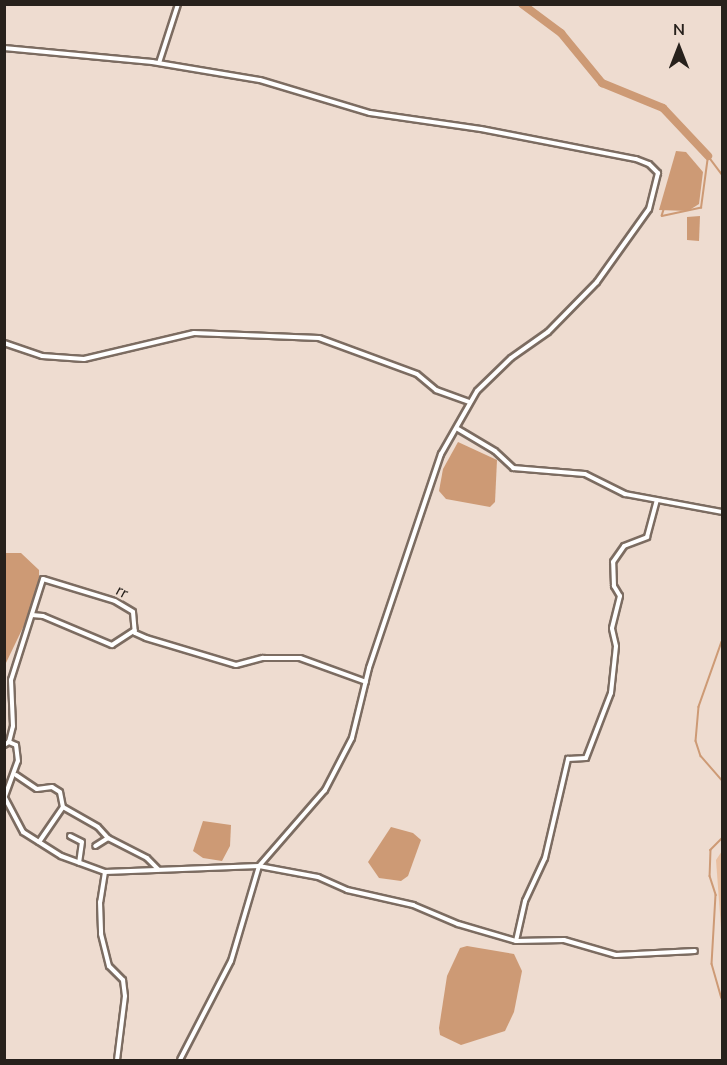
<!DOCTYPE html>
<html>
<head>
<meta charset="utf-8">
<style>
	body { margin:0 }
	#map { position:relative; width:727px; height:1065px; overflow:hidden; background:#eedcd0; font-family:"Nunito Sans",sans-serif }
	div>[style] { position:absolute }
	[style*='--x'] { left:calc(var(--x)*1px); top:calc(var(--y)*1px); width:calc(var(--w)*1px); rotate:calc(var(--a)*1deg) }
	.green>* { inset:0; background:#e9bfa0 }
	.water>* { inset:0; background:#cd9a75 }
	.stream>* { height:1.5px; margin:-0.75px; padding:0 0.75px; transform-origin:0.75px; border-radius:0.75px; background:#cd9a75 }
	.river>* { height:8px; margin:-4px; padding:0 4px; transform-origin:4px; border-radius:4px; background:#cd9a75 }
	.roads { filter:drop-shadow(2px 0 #7c6c61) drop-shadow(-2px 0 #7c6c61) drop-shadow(0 2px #7c6c61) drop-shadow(0 -2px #7c6c61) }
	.street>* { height:4px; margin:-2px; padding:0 2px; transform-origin:2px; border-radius:2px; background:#fff }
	span { translate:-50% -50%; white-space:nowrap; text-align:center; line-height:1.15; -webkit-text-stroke:4.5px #eedcd0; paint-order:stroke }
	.street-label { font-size:16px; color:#27211c }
	.frame { position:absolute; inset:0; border:6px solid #27211c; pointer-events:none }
	.north { position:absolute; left:649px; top:18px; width:60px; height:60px; -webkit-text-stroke:4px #eedcd0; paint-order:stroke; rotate:0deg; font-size:16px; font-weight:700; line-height:24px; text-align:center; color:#27211c }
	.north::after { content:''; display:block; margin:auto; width:21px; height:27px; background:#27211c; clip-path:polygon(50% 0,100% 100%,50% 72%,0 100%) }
</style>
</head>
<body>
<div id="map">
	<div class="green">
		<div style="clip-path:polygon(722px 851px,722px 941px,716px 860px)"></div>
	</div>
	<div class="water">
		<div style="clip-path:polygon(676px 151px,686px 152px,703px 172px,699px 204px,688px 211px,659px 210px)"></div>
		<div style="clip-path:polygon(700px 216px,699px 241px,687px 240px,687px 217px)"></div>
		<div style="clip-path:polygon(458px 442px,497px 460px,495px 502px,490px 507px,446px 499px,439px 491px,443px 469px)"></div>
		<div style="clip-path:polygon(5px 553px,21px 553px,39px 570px,39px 578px,28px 617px,5px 665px)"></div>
		<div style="clip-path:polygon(203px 821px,231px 825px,230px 846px,222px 861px,203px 858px,193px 851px)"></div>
		<div style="clip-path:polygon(391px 827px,413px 833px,421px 840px,408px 876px,401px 881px,379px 878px,368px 862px)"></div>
		<div style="clip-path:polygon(467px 946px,514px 954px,522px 971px,514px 1012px,505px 1031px,461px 1045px,440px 1035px,439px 1028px,447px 976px,460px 948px)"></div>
	</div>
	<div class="stream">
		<div style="--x:709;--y:157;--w:21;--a:53"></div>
		<div style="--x:664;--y:210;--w:6;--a:108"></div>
		<div style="--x:662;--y:216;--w:40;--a:-12"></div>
		<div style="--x:701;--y:208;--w:52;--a:-82.3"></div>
		<div style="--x:722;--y:642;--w:69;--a:109.5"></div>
		<div style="--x:699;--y:707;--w:34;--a:95"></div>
		<div style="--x:696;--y:741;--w:16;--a:72"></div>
		<div style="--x:701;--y:756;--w:32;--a:49"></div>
		<div style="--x:722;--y:839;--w:16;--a:135"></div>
		<div style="--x:711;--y:850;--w:26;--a:92"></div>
		<div style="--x:710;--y:876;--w:20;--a:72"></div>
		<div style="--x:716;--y:895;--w:69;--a:93.3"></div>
		<div style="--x:712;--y:964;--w:35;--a:74"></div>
	</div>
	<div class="river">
		<div style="--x:522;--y:4;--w:49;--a:36.6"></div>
		<div style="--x:561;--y:33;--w:65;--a:50.6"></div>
		<div style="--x:602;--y:83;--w:66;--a:22.3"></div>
		<div style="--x:663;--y:108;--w:66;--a:46.8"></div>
	</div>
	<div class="roads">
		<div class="street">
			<div style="--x:4;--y:48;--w:149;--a:5.4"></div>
			<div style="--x:152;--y:62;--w:109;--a:9.5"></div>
			<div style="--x:260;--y:80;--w:115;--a:16.7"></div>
			<div style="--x:370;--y:113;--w:112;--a:8.2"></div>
			<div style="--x:481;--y:129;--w:158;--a:11"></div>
			<div style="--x:636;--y:159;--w:14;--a:21"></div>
			<div style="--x:649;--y:164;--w:13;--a:45"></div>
			<div style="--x:658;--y:173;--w:37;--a:104"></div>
			<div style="--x:649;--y:209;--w:90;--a:125.5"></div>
			<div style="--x:597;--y:282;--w:70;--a:134.4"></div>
			<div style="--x:548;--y:332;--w:45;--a:144.9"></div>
			<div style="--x:511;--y:358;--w:47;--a:135.9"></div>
			<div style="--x:477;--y:391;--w:73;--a:119.7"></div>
			<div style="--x:441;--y:454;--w:226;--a:108.6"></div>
			<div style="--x:369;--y:668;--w:72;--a:103.7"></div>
			<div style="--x:352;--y:738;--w:59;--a:117.4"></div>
			<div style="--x:325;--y:790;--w:101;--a:131"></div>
			<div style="--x:259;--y:866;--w:99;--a:106.4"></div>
			<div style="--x:231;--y:961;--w:111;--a:117.3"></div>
			<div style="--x:159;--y:63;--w:62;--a:-72.1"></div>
			<div style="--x:4;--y:343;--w:40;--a:18.9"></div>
			<div style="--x:42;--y:356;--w:42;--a:4.1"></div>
			<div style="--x:84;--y:359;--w:113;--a:-13.3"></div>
			<div style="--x:194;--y:333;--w:125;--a:2.3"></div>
			<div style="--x:319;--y:338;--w:104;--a:20.2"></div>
			<div style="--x:417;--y:374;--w:25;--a:40"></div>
			<div style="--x:436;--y:390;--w:35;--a:20"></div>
			<div style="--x:458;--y:429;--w:43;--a:30.7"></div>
			<div style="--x:495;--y:451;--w:25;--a:43"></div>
			<div style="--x:513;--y:468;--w:72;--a:4.8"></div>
			<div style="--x:585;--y:474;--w:45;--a:26.6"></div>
			<div style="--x:625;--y:494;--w:99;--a:10.5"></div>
			<div style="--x:32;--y:615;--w:11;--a:5"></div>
			<div style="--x:43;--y:616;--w:75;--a:22.8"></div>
			<div style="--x:112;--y:645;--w:27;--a:-33"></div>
			<div style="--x:4;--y:745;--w:6;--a:-31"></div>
			<div style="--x:9;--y:742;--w:16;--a:-76"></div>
			<div style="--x:13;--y:726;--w:46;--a:-92.5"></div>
			<div style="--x:11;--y:680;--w:106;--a:-72.4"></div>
			<div style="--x:43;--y:579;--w:75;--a:17"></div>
			<div style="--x:115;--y:601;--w:21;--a:31"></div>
			<div style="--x:133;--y:612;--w:21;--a:85"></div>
			<div style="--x:135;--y:633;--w:12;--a:24"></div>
			<div style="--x:146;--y:638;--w:94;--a:16.7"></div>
			<div style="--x:236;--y:665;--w:28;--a:-15"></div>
			<div style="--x:263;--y:658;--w:37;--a:0"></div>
			<div style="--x:300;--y:658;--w:70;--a:20"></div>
			<div style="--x:16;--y:775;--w:25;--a:34"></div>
			<div style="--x:37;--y:789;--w:15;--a:-8"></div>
			<div style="--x:52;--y:787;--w:9;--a:32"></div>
			<div style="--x:60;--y:792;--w:15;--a:79"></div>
			<div style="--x:63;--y:807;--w:40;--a:29.7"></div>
			<div style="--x:98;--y:827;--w:15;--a:48"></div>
			<div style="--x:108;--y:838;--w:15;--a:148"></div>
			<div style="--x:4;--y:796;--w:41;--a:62.2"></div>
			<div style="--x:23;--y:832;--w:45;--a:32.3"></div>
			<div style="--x:61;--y:856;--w:47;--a:20"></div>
			<div style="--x:105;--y:872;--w:154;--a:-2.2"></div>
			<div style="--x:259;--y:866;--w:60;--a:10.6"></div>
			<div style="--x:318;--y:877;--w:32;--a:24"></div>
			<div style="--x:347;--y:890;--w:68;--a:12.8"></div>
			<div style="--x:413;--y:905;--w:49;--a:22.9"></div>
			<div style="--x:458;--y:924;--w:60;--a:16.3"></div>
			<div style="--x:516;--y:941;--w:48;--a:-1.2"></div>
			<div style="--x:564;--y:940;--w:54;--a:16.1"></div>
			<div style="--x:616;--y:955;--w:79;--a:-2.9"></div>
			<div style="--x:5;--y:796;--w:37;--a:-70"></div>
			<div style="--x:18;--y:761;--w:16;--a:-97"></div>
			<div style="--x:16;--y:745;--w:8;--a:-157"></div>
			<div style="--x:70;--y:836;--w:13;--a:27"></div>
			<div style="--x:82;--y:842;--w:21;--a:98"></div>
			<div style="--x:108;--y:838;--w:44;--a:27.1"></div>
			<div style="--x:147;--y:858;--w:16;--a:45"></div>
			<div style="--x:39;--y:842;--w:42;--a:-55.6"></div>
			<div style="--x:105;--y:872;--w:30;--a:99"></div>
			<div style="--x:100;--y:902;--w:32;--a:88"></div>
			<div style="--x:101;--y:934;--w:33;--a:76"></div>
			<div style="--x:109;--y:966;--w:20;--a:45"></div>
			<div style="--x:123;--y:980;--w:16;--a:83"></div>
			<div style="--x:125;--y:996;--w:64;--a:97.1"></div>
			<div style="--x:516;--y:941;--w:41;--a:-77.3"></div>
			<div style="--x:525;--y:901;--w:47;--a:-65.1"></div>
			<div style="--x:545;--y:858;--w:102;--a:-76.9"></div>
			<div style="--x:568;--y:759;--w:18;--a:-3"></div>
			<div style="--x:586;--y:758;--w:70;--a:-69"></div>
			<div style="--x:611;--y:693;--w:47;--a:-83.9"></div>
			<div style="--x:616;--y:646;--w:18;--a:-103"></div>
			<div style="--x:612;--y:628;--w:33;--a:-76"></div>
			<div style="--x:620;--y:596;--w:12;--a:-121"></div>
			<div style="--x:614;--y:586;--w:24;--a:-92"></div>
			<div style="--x:613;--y:562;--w:19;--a:-55"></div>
			<div style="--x:624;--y:546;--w:25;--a:-21"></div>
			<div style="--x:647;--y:537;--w:38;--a:-75"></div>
		</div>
	</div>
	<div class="street-label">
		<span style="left:122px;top:592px;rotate:28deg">rr</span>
	</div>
	<div class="frame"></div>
	<div class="north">N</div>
</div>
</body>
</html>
